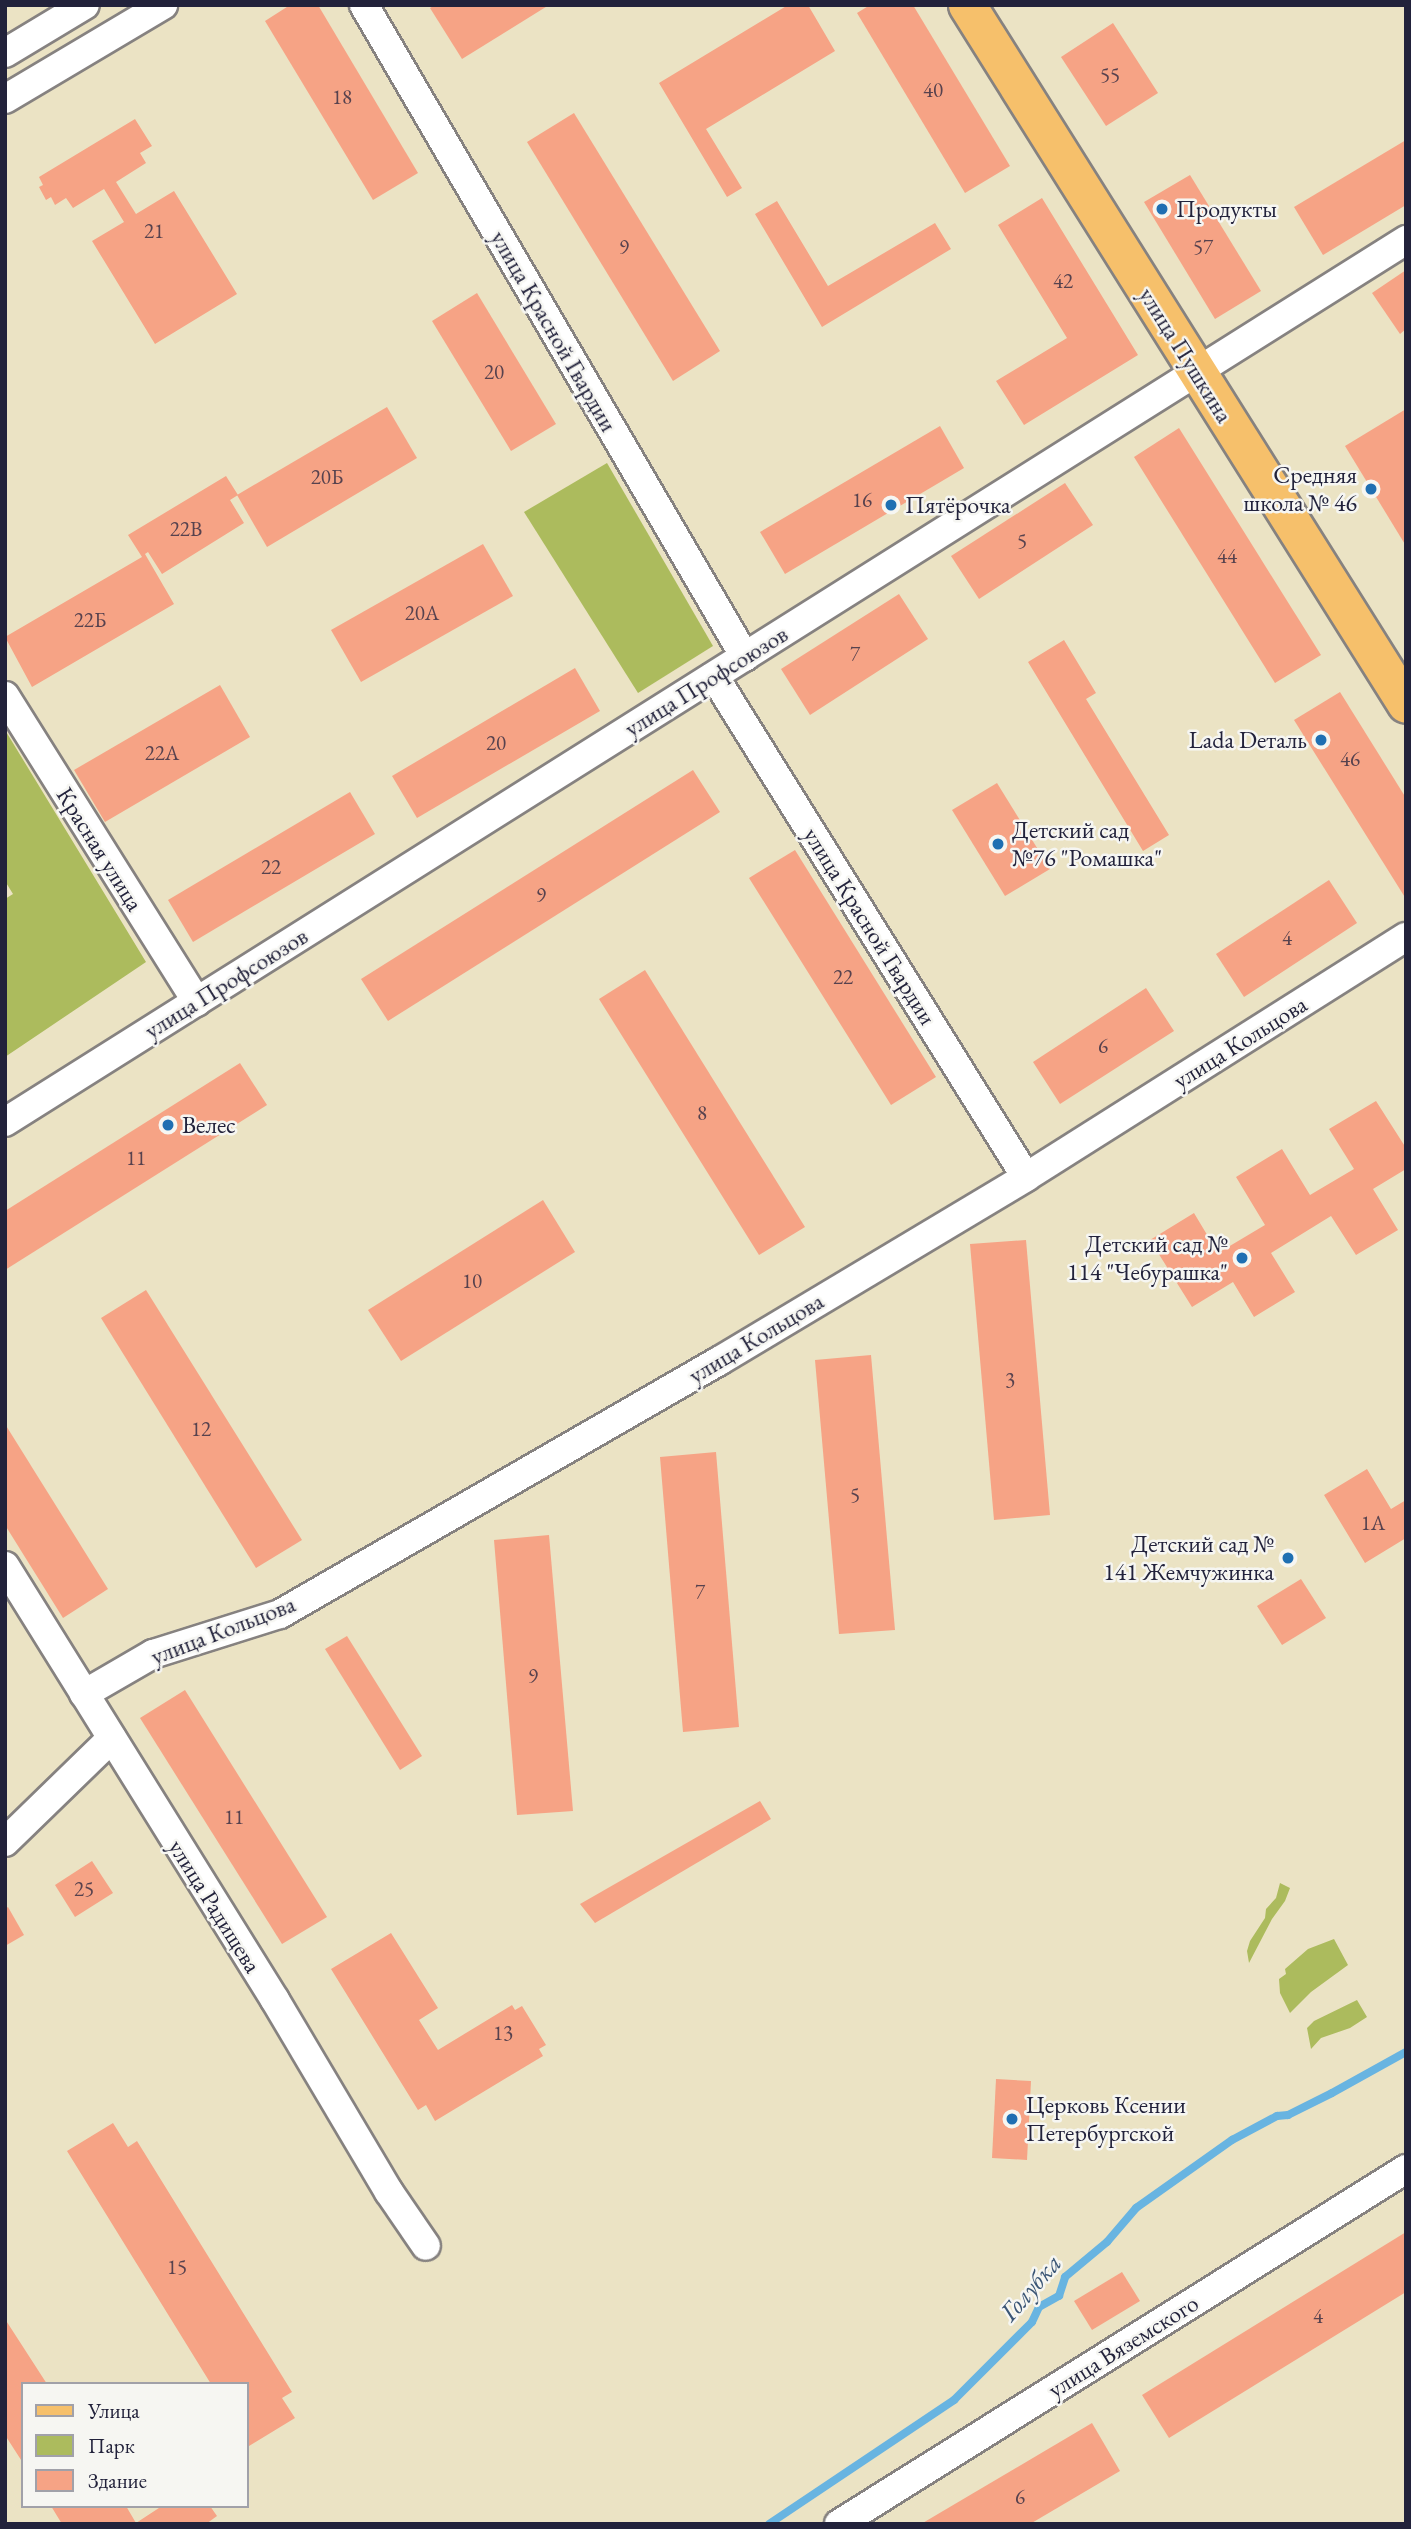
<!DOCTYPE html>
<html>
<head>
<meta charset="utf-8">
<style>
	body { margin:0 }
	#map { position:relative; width:1411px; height:2529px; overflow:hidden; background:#ebe3c4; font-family:"EB Garamond",serif }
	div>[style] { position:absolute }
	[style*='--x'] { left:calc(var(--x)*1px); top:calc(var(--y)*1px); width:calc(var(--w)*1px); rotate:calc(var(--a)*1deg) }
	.green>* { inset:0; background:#acbb5d }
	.stream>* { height:8px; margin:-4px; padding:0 4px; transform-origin:4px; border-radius:4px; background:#68b4e1 }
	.building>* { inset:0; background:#f6a385 }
	.roads { filter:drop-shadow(2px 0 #868280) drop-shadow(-2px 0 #868280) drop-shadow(0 2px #868280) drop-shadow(0 -2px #868280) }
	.minor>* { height:28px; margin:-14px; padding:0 14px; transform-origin:14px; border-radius:14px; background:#fff }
	.major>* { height:37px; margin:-18.5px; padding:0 18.5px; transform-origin:18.5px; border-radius:18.5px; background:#f6c06b }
	.dots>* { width:19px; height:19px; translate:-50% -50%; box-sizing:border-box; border:4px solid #f6f6f2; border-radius:50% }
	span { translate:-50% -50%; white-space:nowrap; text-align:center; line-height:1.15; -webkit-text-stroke:5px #f6f6f2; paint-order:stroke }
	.number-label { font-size:21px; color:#57424e }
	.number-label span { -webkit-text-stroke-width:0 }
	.poi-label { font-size:24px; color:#22223b }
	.left { translate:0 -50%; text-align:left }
	.right { translate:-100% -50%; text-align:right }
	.street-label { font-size:24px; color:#22223b }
	.water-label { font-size:26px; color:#3a5575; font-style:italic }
	.frame { position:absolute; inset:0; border:7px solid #22223b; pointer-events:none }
	.legend { position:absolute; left:21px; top:2382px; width:228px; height:126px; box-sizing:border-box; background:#f6f6f2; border:2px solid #a1a1a9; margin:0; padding:9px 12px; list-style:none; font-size:21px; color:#22223b }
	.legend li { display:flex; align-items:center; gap:14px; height:35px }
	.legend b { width:35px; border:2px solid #a1a1a9 }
</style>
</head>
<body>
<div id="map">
	<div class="green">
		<div style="clip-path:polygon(607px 463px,713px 646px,638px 693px,524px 512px)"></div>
		<div style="clip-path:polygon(5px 730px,146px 962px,5px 1057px,5px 899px,13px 894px,5px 881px)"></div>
		<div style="clip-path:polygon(1280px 1883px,1290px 1888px,1285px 1901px,1272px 1919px,1249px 1963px,1247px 1951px,1250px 1941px,1265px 1918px,1266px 1909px,1276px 1898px)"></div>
		<div style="clip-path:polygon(1334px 1939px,1348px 1965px,1311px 1992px,1290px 2013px,1280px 1993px,1279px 1979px,1286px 1974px,1285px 1969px,1308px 1949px)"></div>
		<div style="clip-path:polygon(1357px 2000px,1367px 2017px,1350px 2028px,1321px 2038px,1311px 2049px,1307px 2028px,1314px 2021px)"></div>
	</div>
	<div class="stream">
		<div style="--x:769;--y:2524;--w:223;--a:-33.8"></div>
		<div style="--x:954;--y:2400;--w:110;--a:-45"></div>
		<div style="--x:1032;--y:2322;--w:17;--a:-65"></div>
		<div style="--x:1039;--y:2307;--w:23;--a:-29"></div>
		<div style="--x:1059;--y:2296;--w:20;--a:-72"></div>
		<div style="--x:1065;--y:2277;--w:55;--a:-39.8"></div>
		<div style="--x:1107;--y:2242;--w:45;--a:-49.5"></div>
		<div style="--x:1136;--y:2208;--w:118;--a:-35.3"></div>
		<div style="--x:1232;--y:2140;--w:51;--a:-28.1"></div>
		<div style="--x:1277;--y:2116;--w:11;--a:-5"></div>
		<div style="--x:1288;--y:2115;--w:49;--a:-26.6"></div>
		<div style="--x:1332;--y:2093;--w:85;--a:-29"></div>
	</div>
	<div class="building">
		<div style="clip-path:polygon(290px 5px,318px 5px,418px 173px,373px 200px,265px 21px)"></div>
		<div style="clip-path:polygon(435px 5px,549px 5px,462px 59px,430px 8px)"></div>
		<div style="clip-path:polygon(788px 5px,808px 5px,835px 51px,706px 129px,742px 188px,727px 197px,659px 83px)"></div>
		<div style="clip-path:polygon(870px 5px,913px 5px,1010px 166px,965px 193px,857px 13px)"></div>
		<div style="clip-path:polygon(1113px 23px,1158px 93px,1106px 126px,1061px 57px)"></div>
		<div style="clip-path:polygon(574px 113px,720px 351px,673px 381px,527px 142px)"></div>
		<div style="clip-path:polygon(135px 119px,152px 146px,140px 153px,146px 163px,116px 182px,136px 214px,174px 191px,237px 294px,155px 344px,92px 241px,124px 222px,104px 189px,73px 208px,66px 198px,55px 205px,51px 197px,46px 200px,39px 187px,43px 185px,39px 177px)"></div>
		<div style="clip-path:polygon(1406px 140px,1406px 205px,1323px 255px,1294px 207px)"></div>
		<div style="clip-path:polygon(1190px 175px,1261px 291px,1215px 319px,1144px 202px)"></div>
		<div style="clip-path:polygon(1042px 198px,1138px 355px,1024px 425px,996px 381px,1067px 338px,998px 225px)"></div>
		<div style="clip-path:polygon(777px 201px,828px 286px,935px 223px,951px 249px,822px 327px,755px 214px)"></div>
		<div style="clip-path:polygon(1406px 270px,1406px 329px,1400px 334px,1372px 293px)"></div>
		<div style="clip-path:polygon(477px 293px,556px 424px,511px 451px,432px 321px)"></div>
		<div style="clip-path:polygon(387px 407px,417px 458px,267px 547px,237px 495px)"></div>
		<div style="clip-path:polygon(1406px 409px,1406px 546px,1345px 446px)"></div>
		<div style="clip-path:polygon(940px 426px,964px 468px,785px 574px,760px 532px)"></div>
		<div style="clip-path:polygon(1179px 428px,1321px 655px,1275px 683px,1134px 457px)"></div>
		<div style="clip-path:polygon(226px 476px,238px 495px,230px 500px,244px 523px,162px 574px,148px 552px,145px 554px,174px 604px,32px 687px,5px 637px,142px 557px,128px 535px)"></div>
		<div style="clip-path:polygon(1065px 483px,1093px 525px,979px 599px,951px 556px)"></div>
		<div style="clip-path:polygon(483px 544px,513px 596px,361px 682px,331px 630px)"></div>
		<div style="clip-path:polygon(899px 594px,928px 639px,810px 715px,781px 669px)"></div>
		<div style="clip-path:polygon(1064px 640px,1096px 693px,1086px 699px,1169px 835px,1143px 851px,1028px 662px)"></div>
		<div style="clip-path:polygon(575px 668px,600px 711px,417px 818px,392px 776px)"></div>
		<div style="clip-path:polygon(220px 685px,250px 737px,105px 822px,74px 770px)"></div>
		<div style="clip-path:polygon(1340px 692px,1406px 798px,1406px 899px,1294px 720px)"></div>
		<div style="clip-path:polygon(693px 770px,720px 812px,388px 1021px,361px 979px)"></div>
		<div style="clip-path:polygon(997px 783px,1050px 869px,1005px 896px,952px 810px)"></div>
		<div style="clip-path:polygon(350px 792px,375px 834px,193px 942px,168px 900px)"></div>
		<div style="clip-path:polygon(795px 850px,936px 1077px,891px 1105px,749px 878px)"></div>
		<div style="clip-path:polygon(1329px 880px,1357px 923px,1244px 997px,1216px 954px)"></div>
		<div style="clip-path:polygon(645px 970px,805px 1227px,759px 1255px,599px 999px)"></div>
		<div style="clip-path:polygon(1146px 988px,1174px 1031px,1060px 1104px,1033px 1062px)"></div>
		<div style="clip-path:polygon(240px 1063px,267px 1105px,5px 1270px,5px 1211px)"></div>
		<div style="clip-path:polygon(1376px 1101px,1406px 1148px,1406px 1169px,1373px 1189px,1398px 1230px,1356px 1255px,1331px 1216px,1271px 1253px,1295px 1292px,1254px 1317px,1233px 1282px,1192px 1307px,1150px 1240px,1194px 1213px,1218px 1253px,1265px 1225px,1236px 1177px,1282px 1149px,1310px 1195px,1354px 1169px,1329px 1129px)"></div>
		<div style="clip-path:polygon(543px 1200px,575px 1252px,401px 1361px,368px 1310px)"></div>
		<div style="clip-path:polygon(1026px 1240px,1050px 1515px,994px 1520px,970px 1244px)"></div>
		<div style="clip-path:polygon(146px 1290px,302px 1540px,256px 1568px,101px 1318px)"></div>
		<div style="clip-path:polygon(871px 1355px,895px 1630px,839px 1634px,815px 1360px)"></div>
		<div style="clip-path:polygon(5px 1424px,108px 1589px,63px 1618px,5px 1525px)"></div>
		<div style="clip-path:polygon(716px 1452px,739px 1727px,683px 1732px,660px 1457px)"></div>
		<div style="clip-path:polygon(1367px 1469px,1391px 1509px,1406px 1500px,1406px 1538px,1365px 1563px,1324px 1495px)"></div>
		<div style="clip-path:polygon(549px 1535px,573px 1811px,517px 1815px,494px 1540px)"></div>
		<div style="clip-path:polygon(1301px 1579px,1326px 1618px,1282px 1645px,1257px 1606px)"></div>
		<div style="clip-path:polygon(347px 1636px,422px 1756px,400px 1770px,325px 1649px)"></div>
		<div style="clip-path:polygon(185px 1690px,327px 1917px,282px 1944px,140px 1718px)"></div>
		<div style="clip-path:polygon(760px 1801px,771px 1819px,595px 1923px,580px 1904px)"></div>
		<div style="clip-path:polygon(92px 1861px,113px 1893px,75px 1917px,55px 1885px)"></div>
		<div style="clip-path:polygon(8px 1907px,24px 1935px,5px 1946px,5px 1909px)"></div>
		<div style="clip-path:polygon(391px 1933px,438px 2008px,419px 2020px,438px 2050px,512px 2005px,515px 2010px,522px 2006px,546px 2045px,539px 2049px,543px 2056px,435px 2121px,426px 2105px,418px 2110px,331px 1969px)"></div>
		<div style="clip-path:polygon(996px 2079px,1031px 2081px,1027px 2160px,992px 2158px)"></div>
		<div style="clip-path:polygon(113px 2123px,128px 2147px,137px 2141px,292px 2392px,282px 2398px,295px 2418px,249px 2446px,247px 2384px,211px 2384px,67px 2151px)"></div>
		<div style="clip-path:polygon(1406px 2232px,1406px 2292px,1169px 2438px,1142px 2395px)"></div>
		<div style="clip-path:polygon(1122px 2272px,1140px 2301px,1092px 2330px,1074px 2301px)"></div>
		<div style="clip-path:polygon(5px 2319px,47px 2384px,23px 2384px,23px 2463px,5px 2435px)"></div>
		<div style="clip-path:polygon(1092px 2423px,1120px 2471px,1030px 2524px,921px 2524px)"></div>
		<div style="clip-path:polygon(51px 2506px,126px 2506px,136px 2523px,162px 2506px,210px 2506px,217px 2516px,206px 2524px,62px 2524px)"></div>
	</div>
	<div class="roads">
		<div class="minor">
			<div style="--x:364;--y:5;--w:755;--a:59.7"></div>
			<div style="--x:5;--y:53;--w:93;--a:-31"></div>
			<div style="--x:5;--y:99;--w:184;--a:-30.7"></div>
			<div style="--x:714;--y:676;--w:590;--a:58.09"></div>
			<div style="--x:5;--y:696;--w:361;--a:57.9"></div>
			<div style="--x:5;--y:1122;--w:1656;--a:-32.19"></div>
			<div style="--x:5;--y:1566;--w:511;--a:58.11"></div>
			<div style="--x:275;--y:2000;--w:223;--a:59.3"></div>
			<div style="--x:389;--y:2192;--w:65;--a:55.6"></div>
			<div style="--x:84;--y:1694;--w:80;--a:-30.1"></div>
			<div style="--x:153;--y:1654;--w:133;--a:-17.5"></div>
			<div style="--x:280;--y:1614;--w:507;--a:-29.96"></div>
			<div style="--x:719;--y:1361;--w:358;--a:-30.9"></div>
			<div style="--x:1026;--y:1177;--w:449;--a:-32.3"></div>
			<div style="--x:5;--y:1842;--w:149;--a:-44.2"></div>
			<div style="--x:839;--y:2524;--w:669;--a:-32.05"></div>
		</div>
		<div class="major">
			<div style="--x:967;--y:5;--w:825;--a:57.87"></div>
		</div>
	</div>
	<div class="dots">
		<div style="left:1162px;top:209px;background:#1f6fb2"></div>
		<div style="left:1371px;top:489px;background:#1f6fb2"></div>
		<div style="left:891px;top:505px;background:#1f6fb2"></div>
		<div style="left:1321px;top:740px;background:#1f6fb2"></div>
		<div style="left:998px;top:844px;background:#1f6fb2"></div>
		<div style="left:168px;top:1125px;background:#1f6fb2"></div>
		<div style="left:1242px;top:1258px;background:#1f6fb2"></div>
		<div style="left:1288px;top:1558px;background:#1f6fb2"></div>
		<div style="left:1012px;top:2119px;background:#1f6fb2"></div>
	</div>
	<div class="number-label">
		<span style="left:1110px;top:75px">55</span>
		<span style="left:933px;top:90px">40</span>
		<span style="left:342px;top:97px">18</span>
		<span style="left:154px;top:231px">21</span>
		<span style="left:624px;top:247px">9</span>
		<span style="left:1203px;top:247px">57</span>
		<span style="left:1063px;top:281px">42</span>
		<span style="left:494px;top:372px">20</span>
		<span style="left:327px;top:477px">20Б</span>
		<span style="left:862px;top:500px">16</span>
		<span style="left:186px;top:529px">22В</span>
		<span style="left:1022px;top:541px">5</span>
		<span style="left:1227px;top:556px">44</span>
		<span style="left:422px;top:613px">20А</span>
		<span style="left:90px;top:620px">22Б</span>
		<span style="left:855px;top:654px">7</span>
		<span style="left:496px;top:743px">20</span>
		<span style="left:162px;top:753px">22А</span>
		<span style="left:1350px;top:759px">46</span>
		<span style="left:271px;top:867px">22</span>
		<span style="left:541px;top:895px">9</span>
		<span style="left:1287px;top:938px">4</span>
		<span style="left:843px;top:977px">22</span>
		<span style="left:1103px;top:1046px">6</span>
		<span style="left:702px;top:1113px">8</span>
		<span style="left:136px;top:1158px">11</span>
		<span style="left:472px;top:1281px">10</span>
		<span style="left:1010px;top:1380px">3</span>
		<span style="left:201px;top:1429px">12</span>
		<span style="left:855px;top:1495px">5</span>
		<span style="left:1373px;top:1523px">1А</span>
		<span style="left:700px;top:1592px">7</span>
		<span style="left:533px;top:1676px">9</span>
		<span style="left:234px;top:1817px">11</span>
		<span style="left:84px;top:1889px">25</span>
		<span style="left:503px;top:2033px">13</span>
		<span style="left:177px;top:2267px">15</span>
		<span style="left:1318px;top:2316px">4</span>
		<span style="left:1020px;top:2497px">6</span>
	</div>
	<div class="poi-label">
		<span class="left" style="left:1176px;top:209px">Продукты</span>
		<span class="right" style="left:1357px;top:489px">Средняя<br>школа № 46</span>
		<span class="left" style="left:905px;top:505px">Пятёрочка</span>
		<span class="right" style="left:1307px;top:740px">Lada Dеталь</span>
		<span class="left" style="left:1012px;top:844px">Детский сад<br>№76 "Ромашка"</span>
		<span class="left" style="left:182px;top:1125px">Велес</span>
		<span class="right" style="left:1228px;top:1258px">Детский сад №<br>114 "Чебурашка"</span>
		<span class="right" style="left:1274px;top:1558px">Детский сад №<br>141 Жемчужинка</span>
		<span class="left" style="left:1026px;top:2119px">Церковь Ксении<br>Петербургской</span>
	</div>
	<div class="street-label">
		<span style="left:554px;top:331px;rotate:60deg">улица Красной Гвардии</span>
		<span style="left:1186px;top:355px;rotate:58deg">улица Пушкина</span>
		<span style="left:706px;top:681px;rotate:-32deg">улица Профсоюзов</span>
		<span style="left:100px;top:849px;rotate:58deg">Красная улица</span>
		<span style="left:870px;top:926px;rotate:58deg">улица Красной Гвардии</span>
		<span style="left:226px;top:983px;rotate:-32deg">улица Профсоюзов</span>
		<span style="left:1240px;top:1042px;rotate:-32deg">улица Кольцова</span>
		<span style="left:756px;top:1338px;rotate:-31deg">улица Кольцова</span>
		<span style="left:223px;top:1630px;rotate:-21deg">улица Кольцова</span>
		<span style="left:215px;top:1906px;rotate:58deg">улица Радищева</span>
		<span style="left:1123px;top:2346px;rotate:-32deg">улица Вяземского</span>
	</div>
	<div class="water-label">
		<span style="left:1031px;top:2288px;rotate:-49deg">Голубка</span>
	</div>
	<div class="frame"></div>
	<ul class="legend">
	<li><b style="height:9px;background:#f6c06b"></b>Улица</li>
	<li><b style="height:19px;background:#acbb5d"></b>Парк</li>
	<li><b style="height:19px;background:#f6a385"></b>Здание</li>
	</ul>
</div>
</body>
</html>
